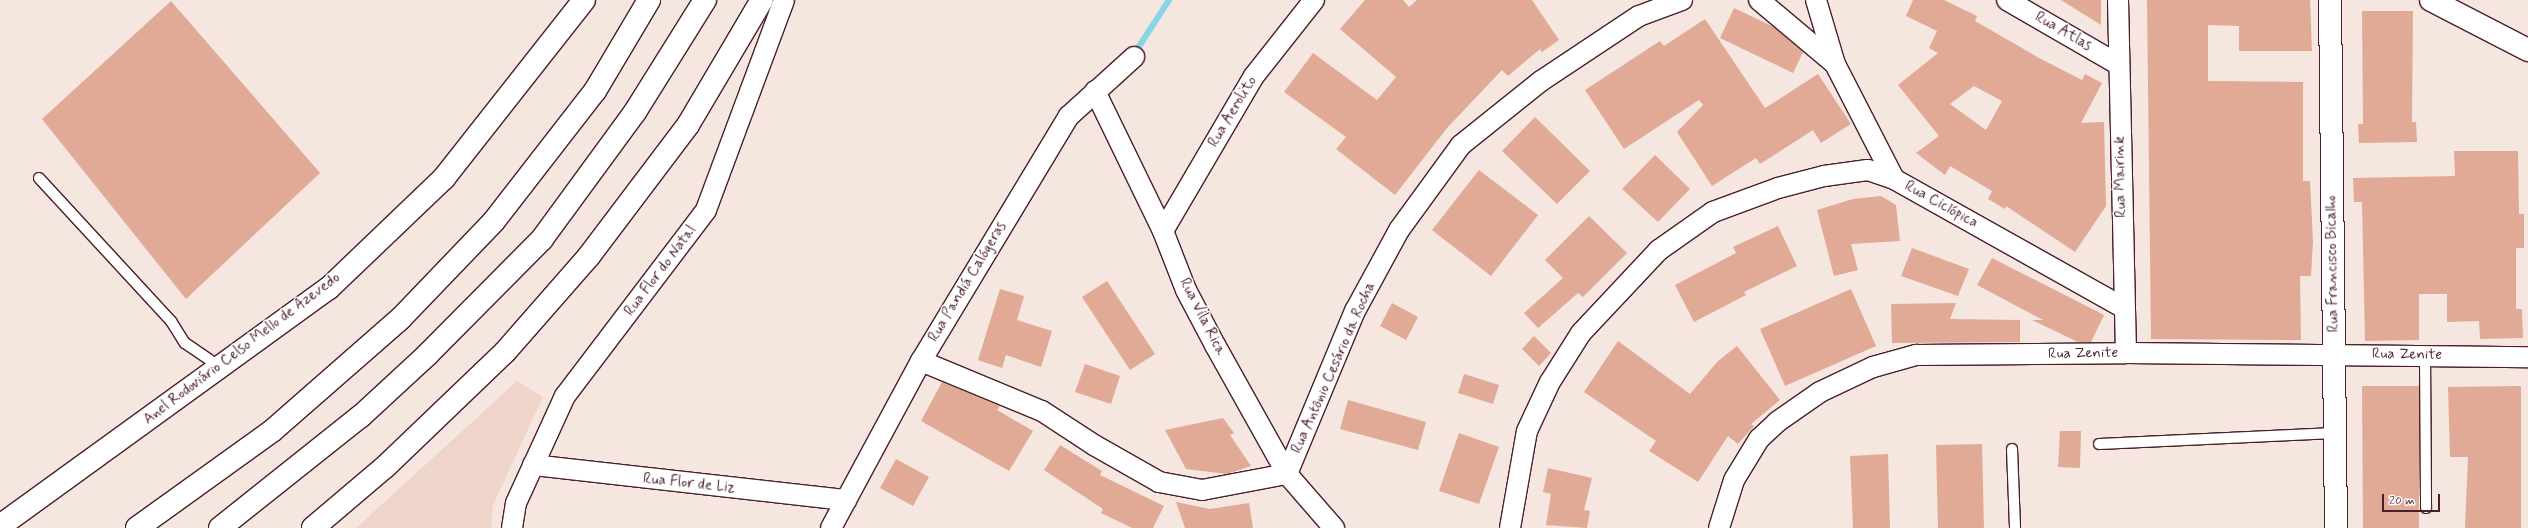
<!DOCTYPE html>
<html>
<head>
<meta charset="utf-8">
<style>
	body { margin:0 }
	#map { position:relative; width:2528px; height:528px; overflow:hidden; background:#f6e6e0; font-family:Mynerve,sans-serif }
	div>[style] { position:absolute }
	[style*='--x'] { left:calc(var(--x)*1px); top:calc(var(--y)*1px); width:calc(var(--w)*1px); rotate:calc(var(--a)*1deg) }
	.built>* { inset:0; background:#efd4ca }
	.stream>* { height:6px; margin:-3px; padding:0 3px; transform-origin:3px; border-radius:3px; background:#88d5e6 }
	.building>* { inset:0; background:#e0aa96 }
	.roads { filter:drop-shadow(1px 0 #4a1f2b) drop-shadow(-1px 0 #4a1f2b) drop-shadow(0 1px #4a1f2b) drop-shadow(0 -1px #4a1f2b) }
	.service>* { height:10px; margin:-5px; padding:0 5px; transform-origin:5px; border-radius:5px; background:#fff }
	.minor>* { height:20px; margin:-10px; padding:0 10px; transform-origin:10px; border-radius:10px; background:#fff }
	.tertiary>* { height:22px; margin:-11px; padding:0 11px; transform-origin:11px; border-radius:11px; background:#fff }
	.primary>* { height:22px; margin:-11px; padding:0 11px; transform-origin:11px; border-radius:11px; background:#fff }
	.motorway>* { height:22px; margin:-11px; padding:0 11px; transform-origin:11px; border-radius:11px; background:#fff }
	span { translate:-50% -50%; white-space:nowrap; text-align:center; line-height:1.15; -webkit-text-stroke:3px #fff; paint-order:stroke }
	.street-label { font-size:15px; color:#4a1f2b }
	.scale { position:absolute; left:2382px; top:494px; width:58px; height:18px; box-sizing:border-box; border:2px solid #4a1f2b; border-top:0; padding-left:5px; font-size:12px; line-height:14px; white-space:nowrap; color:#4a1f2b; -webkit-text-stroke:3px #fff; paint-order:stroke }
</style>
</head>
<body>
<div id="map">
	<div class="built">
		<div style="clip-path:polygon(517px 381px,543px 397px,493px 505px,491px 528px,356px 528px)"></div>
	</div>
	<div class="stream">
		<div style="--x:1138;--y:48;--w:57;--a:-57.1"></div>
	</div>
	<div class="building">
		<div style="clip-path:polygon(1365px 0,1403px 0,1409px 7px,1417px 0,1532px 0,1559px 40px,1542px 52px,1540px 49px,1508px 76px,1502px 70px,1447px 128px,1395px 195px,1336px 149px,1346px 137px,1284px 92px,1313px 53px,1377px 100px,1396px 77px,1340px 29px)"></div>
		<div style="clip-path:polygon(evenodd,1913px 0,1944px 0,1977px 16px,1975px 21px,2039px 58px,2082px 80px,2085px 74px,2102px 83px,2081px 123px,2104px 122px,2106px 206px,2075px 252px,2006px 206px,2005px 209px,1988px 199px,1992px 191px,1950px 166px,1945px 175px,1916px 153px,1939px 136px,1898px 85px,1938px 53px,1929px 48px,1937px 31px,1906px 16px,1913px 0,1974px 86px,2002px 101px,1986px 130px,1950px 104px,1974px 86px)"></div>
		<div style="clip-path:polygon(2061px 0,2101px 0,2101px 25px)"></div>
		<div style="clip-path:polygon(2147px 0,2310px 0,2312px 51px,2239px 51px,2239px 26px,2208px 25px,2208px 81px,2303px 82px,2303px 181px,2310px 181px,2313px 241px,2311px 276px,2300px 276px,2301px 340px,2151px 339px)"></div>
		<div style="clip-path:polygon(171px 1px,320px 173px,186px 299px,42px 119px)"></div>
		<div style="clip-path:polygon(1734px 8px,1774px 27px,1803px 52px,1793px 73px,1720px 38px)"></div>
		<div style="clip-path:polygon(2362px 11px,2413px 11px,2412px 122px,2416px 122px,2417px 142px,2359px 143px,2358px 124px,2363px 124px)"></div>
		<div style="clip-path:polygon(1705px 19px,1765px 108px,1818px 74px,1851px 124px,1821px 143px,1813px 130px,1760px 164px,1756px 158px,1712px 186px,1677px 132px,1703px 105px,1699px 100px,1624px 149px,1585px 90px,1660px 41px,1664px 46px)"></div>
		<div style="clip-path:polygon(1535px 117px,1590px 171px,1557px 204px,1502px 151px)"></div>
		<div style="clip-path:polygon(2454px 151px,2518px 151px,2519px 214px,2524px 214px,2524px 248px,2516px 248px,2516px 309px,2522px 309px,2523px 338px,2480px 339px,2479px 321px,2447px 322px,2447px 294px,2419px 294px,2419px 340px,2365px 341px,2362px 202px,2354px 202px,2353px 178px,2455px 176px)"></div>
		<div style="clip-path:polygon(1655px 155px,1690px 189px,1658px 222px,1622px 189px)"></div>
		<div style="clip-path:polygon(1479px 170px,1538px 215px,1491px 276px,1432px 230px)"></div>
		<div style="clip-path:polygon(1881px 196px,1896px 205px,1900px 241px,1851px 244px,1858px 270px,1834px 276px,1817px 210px,1853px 199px)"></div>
		<div style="clip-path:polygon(1589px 216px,1627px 253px,1583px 297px,1578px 293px,1538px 328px,1524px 313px,1563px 278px,1545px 260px)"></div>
		<div style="clip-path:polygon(1778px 226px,1797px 266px,1744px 292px,1746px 295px,1694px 322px,1675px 285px,1736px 253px,1733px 247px)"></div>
		<div style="clip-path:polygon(1912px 248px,1969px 269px,1958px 296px,1901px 276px)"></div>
		<div style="clip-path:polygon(1992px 258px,2104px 315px,2091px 342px,2078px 342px,2032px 320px,2043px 320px,1977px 285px)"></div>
		<div style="clip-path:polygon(1107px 281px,1155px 354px,1130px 370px,1082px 297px)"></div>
		<div style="clip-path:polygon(1000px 289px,1024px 296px,1017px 320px,1052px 331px,1041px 367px,1006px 355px,1002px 368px,978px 360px)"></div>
		<div style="clip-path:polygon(1851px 289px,1876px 346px,1785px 386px,1760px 329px)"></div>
		<div style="clip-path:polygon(1392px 303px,1418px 317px,1406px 340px,1380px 326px)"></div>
		<div style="clip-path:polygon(1956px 303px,1950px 319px,2020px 320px,2020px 342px,1892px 343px,1891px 304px)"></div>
		<div style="clip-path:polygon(1534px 336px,1551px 353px,1539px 366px,1522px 349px)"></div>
		<div style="clip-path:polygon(1618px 341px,1690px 394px,1718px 361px,1737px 346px,1780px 400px,1751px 424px,1754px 426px,1738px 444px,1728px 436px,1698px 482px,1649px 451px,1656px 441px,1584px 392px)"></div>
		<div style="clip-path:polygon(1085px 364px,1120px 376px,1111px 404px,1075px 392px)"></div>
		<div style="clip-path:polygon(1464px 374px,1499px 385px,1493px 404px,1458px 393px)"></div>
		<div style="clip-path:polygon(942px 382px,1000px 406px,997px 410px,1033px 431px,1009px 471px,921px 421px)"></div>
		<div style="clip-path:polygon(2362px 386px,2419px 386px,2419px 528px,2363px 528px)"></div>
		<div style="clip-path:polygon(2521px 386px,2521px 528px,2465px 528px,2468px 457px,2450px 457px,2448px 387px)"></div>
		<div style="clip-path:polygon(1348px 400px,1426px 422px,1418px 450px,1340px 429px)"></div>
		<div style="clip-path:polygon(1223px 418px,1234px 433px,1230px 435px,1251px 466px,1227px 474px,1186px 469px,1165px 430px)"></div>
		<div style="clip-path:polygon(2060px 431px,2081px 431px,2080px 468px,2058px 467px)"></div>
		<div style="clip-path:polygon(1459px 433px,1499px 447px,1479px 504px,1439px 491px)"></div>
		<div style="clip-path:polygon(1982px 444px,1984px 528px,1938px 528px,1936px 445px)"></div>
		<div style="clip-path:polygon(1060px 445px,1102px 471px,1100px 475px,1164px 506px,1153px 528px,1132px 528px,1101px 513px,1103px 509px,1044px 470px)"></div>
		<div style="clip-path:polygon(1888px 454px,1890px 528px,1853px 528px,1850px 456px)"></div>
		<div style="clip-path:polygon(896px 459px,929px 477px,913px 506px,880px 488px)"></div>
		<div style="clip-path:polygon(1548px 468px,1592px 478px,1584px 510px,1590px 511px,1587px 528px,1546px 525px,1551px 494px,1543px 492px)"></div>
		<div style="clip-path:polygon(1176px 502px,1210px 509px,1249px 503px,1253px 528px,1185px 528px)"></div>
	</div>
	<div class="roads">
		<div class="service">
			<div style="--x:39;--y:178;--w:195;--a:47.3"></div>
			<div style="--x:171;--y:321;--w:26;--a:58"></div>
			<div style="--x:185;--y:343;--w:42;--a:34.4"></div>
			<div style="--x:2425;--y:355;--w:153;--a:89.6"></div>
			<div style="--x:2099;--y:444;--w:236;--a:-2.7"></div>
			<div style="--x:2012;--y:449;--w:79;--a:87.8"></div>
		</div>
		<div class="minor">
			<div style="--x:1759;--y:0;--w:99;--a:40.1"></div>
			<div style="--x:1835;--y:64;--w:129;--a:62.8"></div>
			<div style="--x:1816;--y:0;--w:67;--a:73.5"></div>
			<div style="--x:2007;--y:0;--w:129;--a:30.1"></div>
			<div style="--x:2118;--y:0;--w:353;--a:88.7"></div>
			<div style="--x:1095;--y:91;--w:156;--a:64.1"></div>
			<div style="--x:1163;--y:231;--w:63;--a:68.7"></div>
			<div style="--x:1186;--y:290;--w:62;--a:62.2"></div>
			<div style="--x:1215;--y:345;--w:148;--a:60.8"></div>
			<div style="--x:1287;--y:474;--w:72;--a:49"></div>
			<div style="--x:1163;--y:231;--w:180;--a:-59.6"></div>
			<div style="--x:1254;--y:76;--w:97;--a:-51.7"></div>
			<div style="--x:921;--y:361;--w:131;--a:22.5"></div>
			<div style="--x:1042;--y:411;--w:62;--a:33.2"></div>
			<div style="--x:1094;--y:445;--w:75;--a:29.6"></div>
			<div style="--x:1159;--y:482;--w:44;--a:10.5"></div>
			<div style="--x:1202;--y:490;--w:86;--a:-10.7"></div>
			<div style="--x:1287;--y:474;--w:177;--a:-67.4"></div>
			<div style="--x:1355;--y:311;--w:92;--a:-61.5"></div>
			<div style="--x:1399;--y:230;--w:105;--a:-53.9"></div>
			<div style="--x:1461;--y:145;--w:102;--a:-38.7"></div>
			<div style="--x:1541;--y:81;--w:118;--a:-33.6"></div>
			<div style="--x:1639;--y:16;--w:46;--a:-20.4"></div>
			<div style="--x:533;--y:465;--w:315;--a:6.4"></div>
			<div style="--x:512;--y:528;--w:25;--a:-81"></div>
			<div style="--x:516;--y:503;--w:118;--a:-65.4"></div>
			<div style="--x:565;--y:396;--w:233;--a:-52.8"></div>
			<div style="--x:706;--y:210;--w:224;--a:-69.6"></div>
			<div style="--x:831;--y:528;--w:190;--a:-61.7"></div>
			<div style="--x:921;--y:361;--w:286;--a:-58.9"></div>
			<div style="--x:1069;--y:116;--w:88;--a:-42.2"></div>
			<div style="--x:1510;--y:528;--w:98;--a:-80.1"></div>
			<div style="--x:1527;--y:431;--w:54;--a:-64.9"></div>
			<div style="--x:1550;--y:382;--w:58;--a:-57.7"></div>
			<div style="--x:1581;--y:333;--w:114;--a:-46.8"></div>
			<div style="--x:1659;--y:250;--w:66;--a:-35.1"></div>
			<div style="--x:1713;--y:212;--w:69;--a:-20.3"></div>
			<div style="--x:1778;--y:188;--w:48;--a:-14.6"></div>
			<div style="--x:1824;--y:176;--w:44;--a:-7.8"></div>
			<div style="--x:1868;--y:170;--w:28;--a:19"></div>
			<div style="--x:1894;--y:179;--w:264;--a:29.3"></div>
			<div style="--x:1719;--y:528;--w:50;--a:-72.6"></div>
			<div style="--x:1734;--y:480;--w:48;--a:-58.6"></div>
			<div style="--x:1759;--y:439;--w:25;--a:-43"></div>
			<div style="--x:1777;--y:422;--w:52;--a:-34.9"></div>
			<div style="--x:1820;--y:392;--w:59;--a:-25.3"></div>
			<div style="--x:1873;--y:367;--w:45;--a:-15.6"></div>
			<div style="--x:1916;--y:355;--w:210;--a:-0.5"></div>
			<div style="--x:2126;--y:353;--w:402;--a:0.6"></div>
		</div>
		<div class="tertiary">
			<div style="--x:2330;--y:0;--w:528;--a:89.35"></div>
			<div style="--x:2431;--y:0;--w:109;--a:27.3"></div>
		</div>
		<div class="primary">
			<div style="--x:0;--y:526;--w:406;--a:-35.9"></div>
			<div style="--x:329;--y:288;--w:159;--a:-43.7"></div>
			<div style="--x:444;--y:178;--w:226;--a:-51.8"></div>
			<div style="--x:313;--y:528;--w:94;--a:-40.3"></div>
			<div style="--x:385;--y:467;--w:166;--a:-43.8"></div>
			<div style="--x:505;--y:352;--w:128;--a:-48.8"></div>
			<div style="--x:589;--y:256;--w:164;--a:-52.9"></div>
			<div style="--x:688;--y:125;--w:145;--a:-59.4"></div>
		</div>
		<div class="motorway">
			<div style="--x:137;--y:528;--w:166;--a:-35.7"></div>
			<div style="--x:272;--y:431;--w:171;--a:-41.2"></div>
			<div style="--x:401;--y:318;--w:134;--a:-46.2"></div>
			<div style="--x:494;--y:221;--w:165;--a:-52.2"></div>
			<div style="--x:595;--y:91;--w:106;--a:-59.3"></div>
			<div style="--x:220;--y:528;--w:180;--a:-38.5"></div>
			<div style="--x:361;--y:416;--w:90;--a:-42.7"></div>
			<div style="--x:427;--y:355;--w:163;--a:-45.2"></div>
			<div style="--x:542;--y:239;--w:157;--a:-53.8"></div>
			<div style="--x:635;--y:112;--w:132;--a:-58"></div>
		</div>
	</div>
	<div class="street-label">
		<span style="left:2063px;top:32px;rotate:30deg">Rua Atlas</span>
		<span style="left:1233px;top:112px;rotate:-59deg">Rua Aerolito</span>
		<span style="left:2121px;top:177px;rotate:-91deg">Rua Mairink</span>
		<span style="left:1941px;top:205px;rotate:29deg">Rua Ciclópica</span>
		<span style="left:2333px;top:264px;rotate:-91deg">Rua Francisco Bicalho</span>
		<span style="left:661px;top:271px;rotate:-53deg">Rua Flor do Natal</span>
		<span style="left:968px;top:282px;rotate:-59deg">Rua Pandiá Calógeras</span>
		<span style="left:1202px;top:317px;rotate:63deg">Rua Vila Rica</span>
		<span style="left:242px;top:349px;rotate:-37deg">Anel Rodoviário Celso Mello de Azevedo</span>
		<span style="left:2083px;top:354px;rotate:-1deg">Rua Zenite</span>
		<span style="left:2407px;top:355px;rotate:1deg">Rua Zenite</span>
		<span style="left:1334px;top:368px;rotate:-66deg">Rua Antônio Cesário da Rocha</span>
		<span style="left:689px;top:484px;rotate:6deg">Rua Flor de Liz</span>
	</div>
	<div class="scale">20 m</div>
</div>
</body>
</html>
